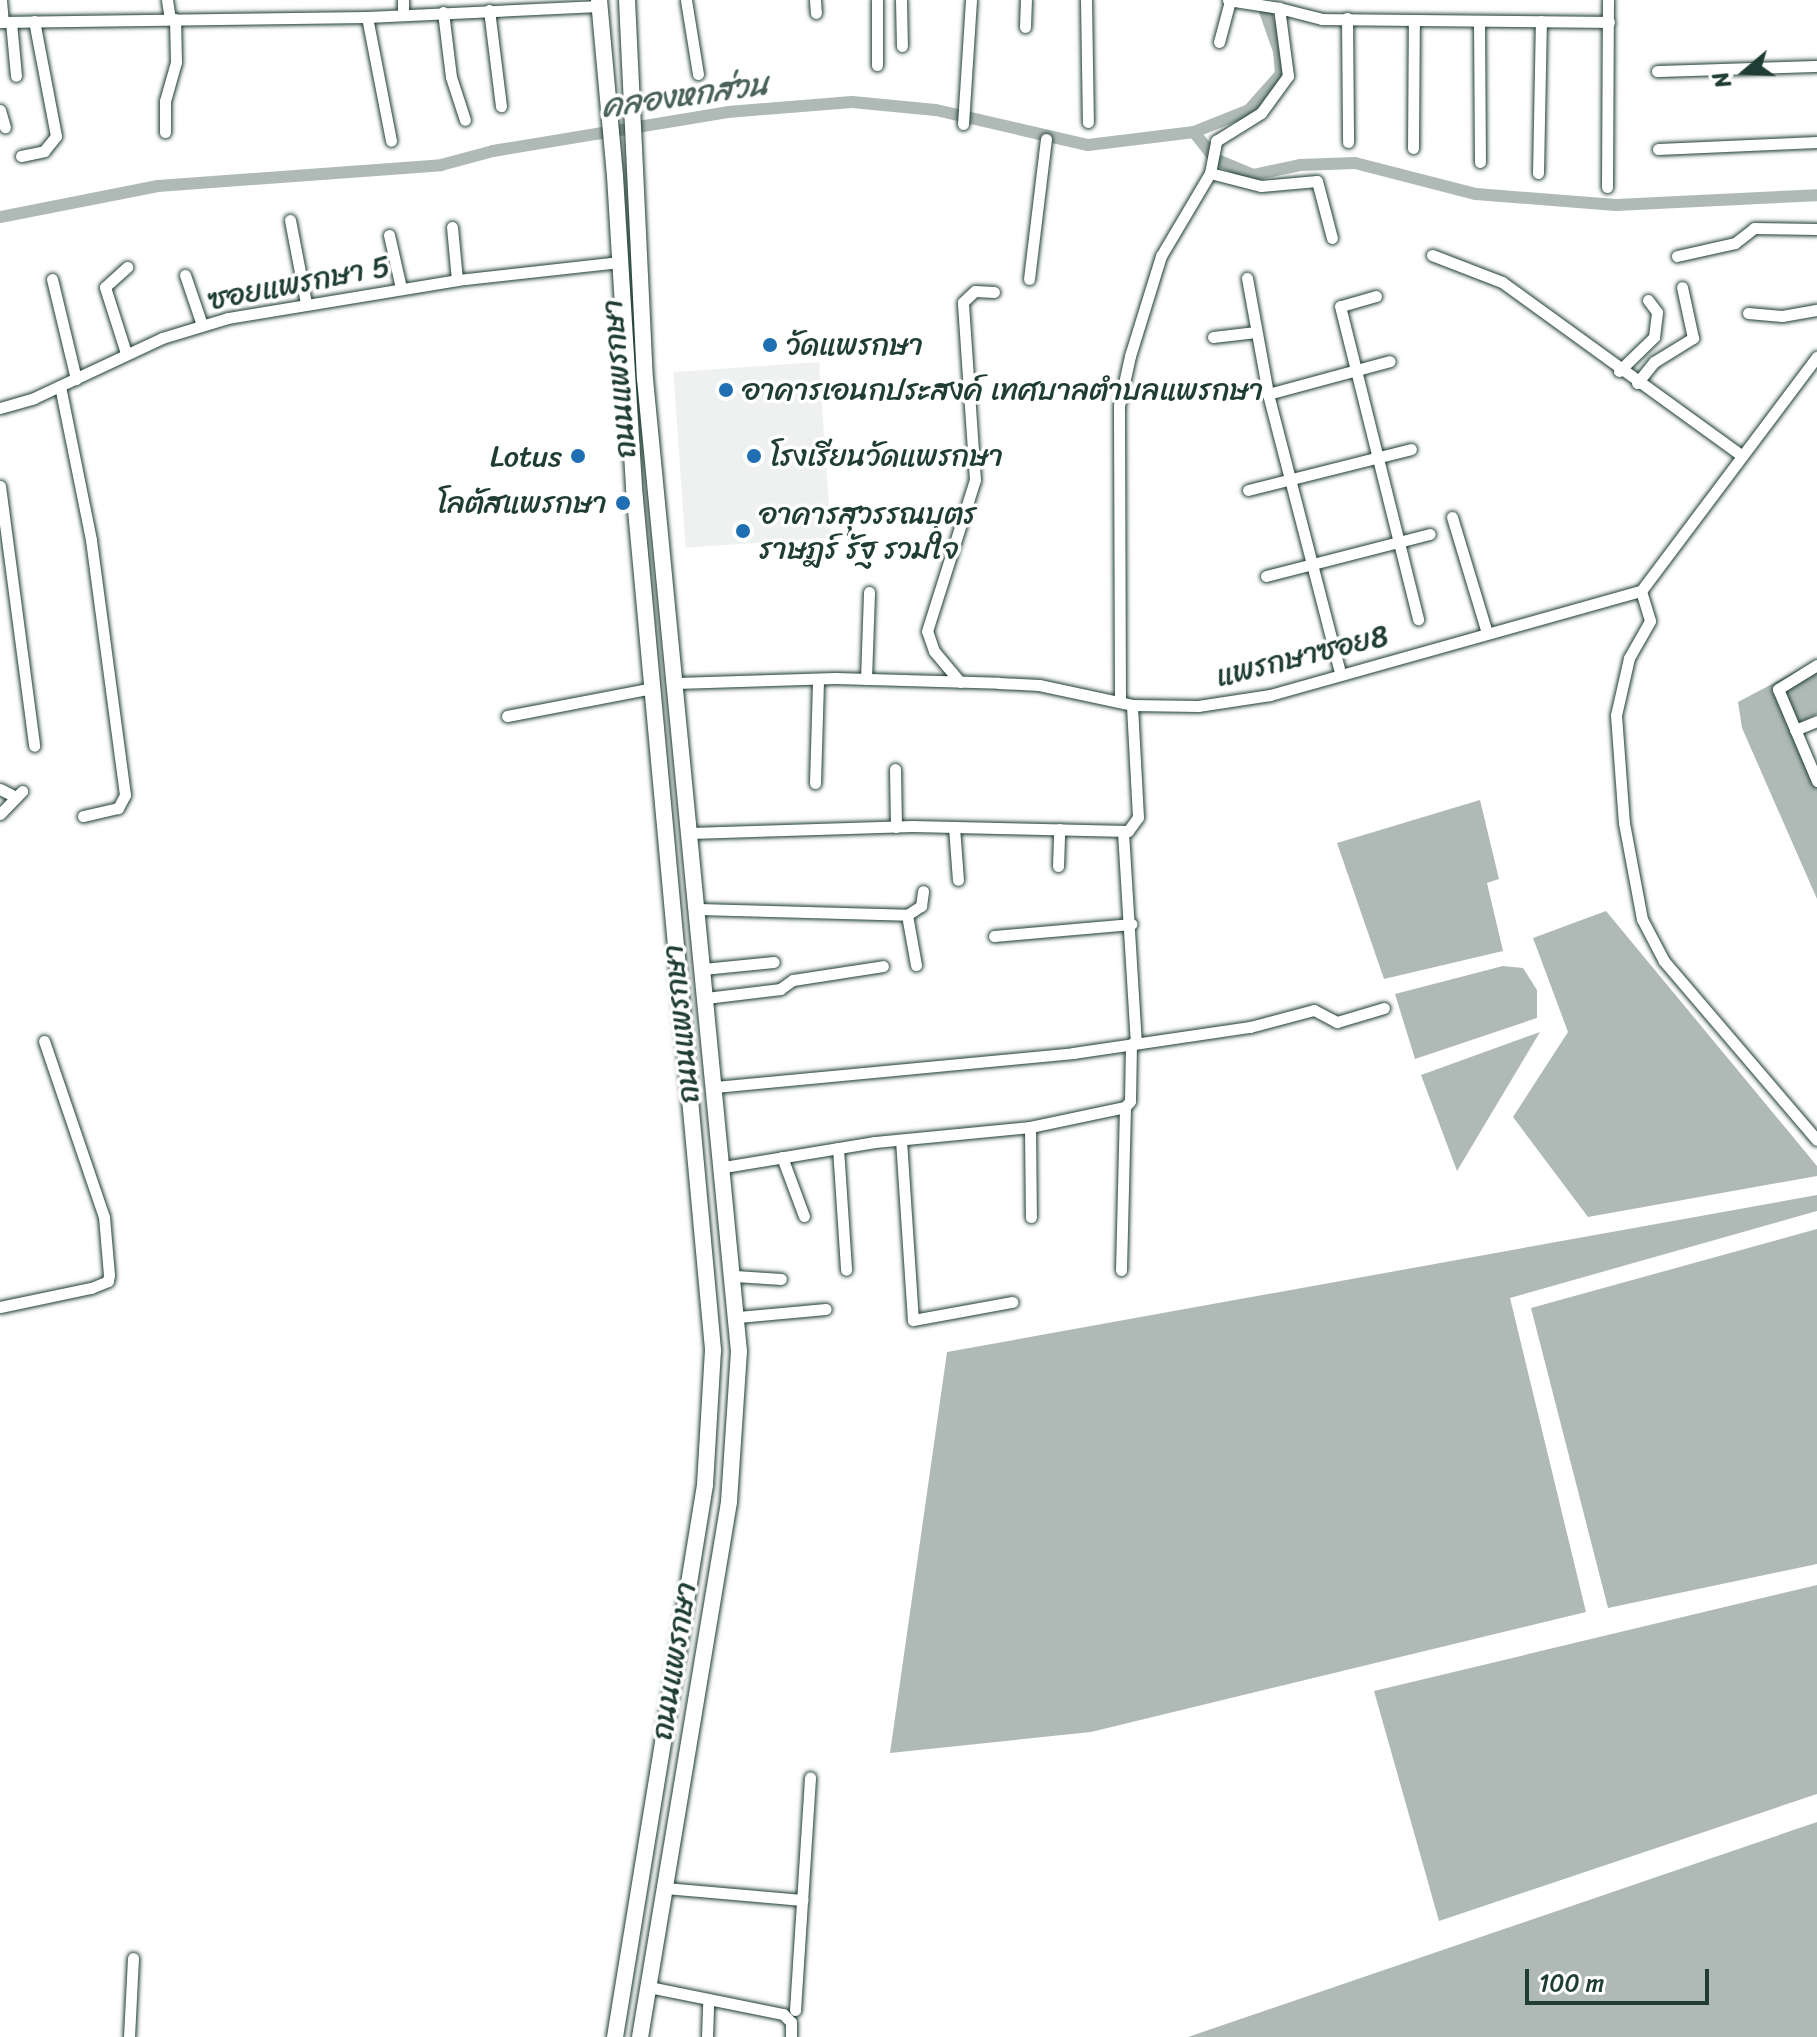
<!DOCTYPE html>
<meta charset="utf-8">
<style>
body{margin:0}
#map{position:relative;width:1817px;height:2037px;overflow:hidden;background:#fff;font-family:Sriracha,"Playpen Sans Thai",sans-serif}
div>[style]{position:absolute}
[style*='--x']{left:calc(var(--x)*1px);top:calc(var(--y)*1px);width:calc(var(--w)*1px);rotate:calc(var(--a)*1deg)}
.built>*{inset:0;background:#eef1f0;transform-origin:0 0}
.water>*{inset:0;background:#afbab7}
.canal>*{height:12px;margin:-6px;padding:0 6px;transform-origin:6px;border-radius:6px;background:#afbab7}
.roads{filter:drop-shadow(0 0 2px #1f3d34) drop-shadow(0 0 2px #1f3d34)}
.street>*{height:11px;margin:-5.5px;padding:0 5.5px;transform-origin:5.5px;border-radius:5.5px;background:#fff}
.secondary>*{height:16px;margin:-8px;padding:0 8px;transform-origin:8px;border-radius:8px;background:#fff}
.dots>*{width:22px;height:22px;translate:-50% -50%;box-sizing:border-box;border:4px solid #fff;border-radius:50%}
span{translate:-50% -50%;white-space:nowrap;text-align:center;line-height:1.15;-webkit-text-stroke:7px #fff;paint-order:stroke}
.street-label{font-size:30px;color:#1f3d34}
.poi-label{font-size:30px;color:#1f3d34}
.left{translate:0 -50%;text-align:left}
.right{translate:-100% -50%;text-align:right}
.water-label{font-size:32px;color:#4a625b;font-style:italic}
.north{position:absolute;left:1705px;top:32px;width:80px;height:80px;-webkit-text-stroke:6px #fff;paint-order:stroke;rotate:251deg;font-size:22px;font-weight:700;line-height:32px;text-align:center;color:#1f3d34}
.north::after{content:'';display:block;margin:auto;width:28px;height:36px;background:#1f3d34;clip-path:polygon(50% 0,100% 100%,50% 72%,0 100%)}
.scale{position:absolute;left:1525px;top:1969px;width:184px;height:36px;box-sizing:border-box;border:4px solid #1f3d34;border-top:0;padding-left:10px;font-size:24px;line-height:28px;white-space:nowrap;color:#1f3d34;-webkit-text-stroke:6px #fff;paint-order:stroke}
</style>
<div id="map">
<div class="built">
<i style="left:819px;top:362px;width:176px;height:146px;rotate:86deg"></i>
</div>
<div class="water">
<i style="clip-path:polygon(1817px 660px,1817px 714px,1793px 726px,1817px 784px,1817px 899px,1742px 728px,1738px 702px)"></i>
<i style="clip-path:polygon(1480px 800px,1499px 879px,1487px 883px,1503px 951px,1384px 979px,1337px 843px)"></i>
<i style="clip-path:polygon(1606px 911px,1817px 1166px,1817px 1176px,1588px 1217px,1513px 1117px,1568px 1032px,1533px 938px)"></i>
<i style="clip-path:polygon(1503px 966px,1523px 968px,1537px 990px,1537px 1018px,1415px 1059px,1395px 994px)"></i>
<i style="clip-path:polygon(1540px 1032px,1457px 1171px,1421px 1075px)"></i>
<i style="clip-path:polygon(1817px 1195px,1817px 1211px,1510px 1298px,1586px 1612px,1091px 1732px,890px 1753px,947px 1352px)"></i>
<i style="clip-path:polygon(1817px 1229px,1817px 1564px,1608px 1608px,1531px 1308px)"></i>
<i style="clip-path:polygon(1817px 1585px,1817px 1794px,1439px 1921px,1374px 1691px)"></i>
<i style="clip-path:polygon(1817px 1822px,1817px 2037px,1188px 2037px)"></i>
</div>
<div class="canal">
<i style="--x:1194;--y:132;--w:34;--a:52"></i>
<i style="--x:1215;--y:159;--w:41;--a:22.8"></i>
<i style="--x:1253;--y:175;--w:48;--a:-12"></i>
<i style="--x:1300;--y:165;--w:55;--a:-2.1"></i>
<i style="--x:1355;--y:163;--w:125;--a:14.4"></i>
<i style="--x:1476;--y:194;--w:140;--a:4.5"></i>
<i style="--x:1616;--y:205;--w:201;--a:-2.8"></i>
<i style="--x:0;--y:217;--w:161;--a:-11.1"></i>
<i style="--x:158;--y:186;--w:284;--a:-4.2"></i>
<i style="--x:441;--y:165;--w:54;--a:-15.1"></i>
<i style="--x:493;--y:151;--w:238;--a:-9.4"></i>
<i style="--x:728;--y:112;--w:124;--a:-4.6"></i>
<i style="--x:852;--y:102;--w:84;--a:5.4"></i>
<i style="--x:936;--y:110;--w:156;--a:13"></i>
<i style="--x:1088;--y:145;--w:107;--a:-7"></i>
<i style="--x:1194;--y:132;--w:59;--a:-21.8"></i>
<i style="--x:1249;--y:110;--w:48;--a:-48.4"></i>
<i style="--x:1281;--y:74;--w:23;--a:-95"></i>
<i style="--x:1279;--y:51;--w:54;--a:-109.4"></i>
</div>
<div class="roads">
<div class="street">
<i style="--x:1;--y:0;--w:22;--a:85"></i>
<i style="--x:167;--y:0;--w:19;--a:81"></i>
<i style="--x:403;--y:0;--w:15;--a:90"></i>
<i style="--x:686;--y:0;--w:75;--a:80.8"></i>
<i style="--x:815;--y:0;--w:13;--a:86"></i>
<i style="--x:901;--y:0;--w:46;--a:88.8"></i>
<i style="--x:1086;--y:0;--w:122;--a:89.1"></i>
<i style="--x:1228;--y:0;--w:52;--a:8.9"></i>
<i style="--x:489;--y:10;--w:97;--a:82.9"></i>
<i style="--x:443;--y:12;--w:65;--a:83"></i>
<i style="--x:451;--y:77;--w:45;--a:72"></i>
<i style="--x:367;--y:17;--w:126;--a:79"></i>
<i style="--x:1347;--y:18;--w:124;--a:89.5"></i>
<i style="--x:1479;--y:21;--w:141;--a:89.6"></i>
<i style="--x:0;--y:22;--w:367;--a:-0.8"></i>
<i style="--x:367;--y:17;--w:232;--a:-2.7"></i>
<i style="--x:11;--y:22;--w:54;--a:84.7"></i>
<i style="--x:1025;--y:27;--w:27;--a:-88"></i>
<i style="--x:1219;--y:42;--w:42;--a:-75"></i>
<i style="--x:877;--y:65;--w:65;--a:-90"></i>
<i style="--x:1657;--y:71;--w:160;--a:-1.8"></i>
<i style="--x:0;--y:110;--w:18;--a:74"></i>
<i style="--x:963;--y:124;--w:124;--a:-86.3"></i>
<i style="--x:165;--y:132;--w:31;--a:-90"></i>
<i style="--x:165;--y:101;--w:41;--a:-74.2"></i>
<i style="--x:176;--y:62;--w:43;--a:-91.3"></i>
<i style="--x:1413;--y:148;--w:128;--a:-89.6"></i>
<i style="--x:1658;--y:149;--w:159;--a:-2.5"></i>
<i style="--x:21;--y:156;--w:24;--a:-12"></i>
<i style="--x:44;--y:151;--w:19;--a:-51"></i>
<i style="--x:56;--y:136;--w:117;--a:-100.8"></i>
<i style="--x:1210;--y:173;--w:53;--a:14.3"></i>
<i style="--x:1261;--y:186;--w:56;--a:-5.1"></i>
<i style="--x:1317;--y:181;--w:59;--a:75.3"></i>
<i style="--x:1538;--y:173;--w:152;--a:-88.9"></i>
<i style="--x:1607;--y:187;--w:187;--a:-89.7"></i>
<i style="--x:290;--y:220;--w:85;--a:79.1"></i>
<i style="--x:452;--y:227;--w:53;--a:84.6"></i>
<i style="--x:389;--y:235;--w:54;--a:77.2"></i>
<i style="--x:1432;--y:255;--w:75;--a:21.1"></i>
<i style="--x:1502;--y:282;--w:295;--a:35.9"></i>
<i style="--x:1677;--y:256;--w:59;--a:-12.6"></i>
<i style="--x:1735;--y:243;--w:24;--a:-38"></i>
<i style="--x:1754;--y:228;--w:63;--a:0.9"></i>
<i style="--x:185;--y:275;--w:53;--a:71.2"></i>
<i style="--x:1247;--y:278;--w:118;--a:79.7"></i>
<i style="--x:1268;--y:394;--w:287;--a:75.5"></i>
<i style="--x:52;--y:279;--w:103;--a:76.5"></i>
<i style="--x:1029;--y:279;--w:141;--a:-83.1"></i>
<i style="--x:1376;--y:296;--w:37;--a:164"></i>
<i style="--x:1340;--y:306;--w:323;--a:76"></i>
<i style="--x:1748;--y:313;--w:34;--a:5"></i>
<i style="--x:1782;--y:316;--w:36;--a:-10"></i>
<i style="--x:1213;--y:337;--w:43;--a:-6.6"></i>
<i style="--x:126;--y:353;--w:69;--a:-107.7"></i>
<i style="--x:105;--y:287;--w:30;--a:-42"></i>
<i style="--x:1619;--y:371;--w:49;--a:-44.2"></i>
<i style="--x:1654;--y:337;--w:25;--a:-83"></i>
<i style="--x:1657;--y:312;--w:15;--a:-127"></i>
<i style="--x:1637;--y:383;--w:27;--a:-51"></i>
<i style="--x:1654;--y:362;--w:46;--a:-31.6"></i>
<i style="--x:1693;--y:338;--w:52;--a:-102.2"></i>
<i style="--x:60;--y:386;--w:157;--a:78.6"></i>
<i style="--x:91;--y:540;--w:257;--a:82.4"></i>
<i style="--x:125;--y:795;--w:15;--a:118"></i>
<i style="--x:118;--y:808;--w:36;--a:167"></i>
<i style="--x:1268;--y:394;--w:126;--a:-15.1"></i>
<i style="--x:0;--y:408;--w:35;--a:-16"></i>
<i style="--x:34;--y:398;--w:141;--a:-25.1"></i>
<i style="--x:162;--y:338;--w:69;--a:-16.9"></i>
<i style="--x:228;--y:318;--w:232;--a:-9.4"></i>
<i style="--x:457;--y:280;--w:165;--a:-6.3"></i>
<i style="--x:0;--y:486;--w:262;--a:82.5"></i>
<i style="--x:1248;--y:490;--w:168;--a:-14.1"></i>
<i style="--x:1452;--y:517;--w:121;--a:73.2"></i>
<i style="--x:1266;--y:576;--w:169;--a:-14.4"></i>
<i style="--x:1641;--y:591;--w:31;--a:73"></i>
<i style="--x:1650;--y:621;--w:43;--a:119.6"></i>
<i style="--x:1629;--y:658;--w:58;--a:102.8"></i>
<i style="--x:1616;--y:715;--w:108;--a:85.8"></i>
<i style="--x:1624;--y:823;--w:98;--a:79.4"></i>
<i style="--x:1642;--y:919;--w:47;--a:62.4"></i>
<i style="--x:1664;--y:961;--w:235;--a:49.5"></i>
<i style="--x:1817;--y:665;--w:46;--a:148.4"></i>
<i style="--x:1778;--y:689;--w:100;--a:67"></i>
<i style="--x:866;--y:679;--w:87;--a:-88"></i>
<i style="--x:960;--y:682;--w:40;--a:-130"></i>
<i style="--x:934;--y:651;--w:21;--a:-109"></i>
<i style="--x:927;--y:631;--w:158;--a:-72.4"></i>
<i style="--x:975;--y:480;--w:178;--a:-93.9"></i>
<i style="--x:963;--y:302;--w:16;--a:-43"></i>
<i style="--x:975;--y:291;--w:19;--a:3"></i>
<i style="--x:676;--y:683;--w:159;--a:-1.8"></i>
<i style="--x:835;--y:678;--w:164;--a:1.7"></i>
<i style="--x:999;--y:683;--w:40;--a:2.9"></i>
<i style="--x:1039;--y:685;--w:95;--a:12.1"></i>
<i style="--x:1132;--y:705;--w:66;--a:0.9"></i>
<i style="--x:1198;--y:706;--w:73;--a:-8.7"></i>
<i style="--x:1270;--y:695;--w:385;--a:-15.7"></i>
<i style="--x:1641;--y:591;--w:293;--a:-53.1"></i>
<i style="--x:1120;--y:702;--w:296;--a:-90.2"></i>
<i style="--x:1119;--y:406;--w:51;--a:-77.6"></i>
<i style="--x:1130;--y:356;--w:105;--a:-72.8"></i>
<i style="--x:1161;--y:256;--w:96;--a:-59.4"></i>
<i style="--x:1210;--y:173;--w:33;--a:-79"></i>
<i style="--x:1216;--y:141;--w:53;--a:-31.9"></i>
<i style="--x:1261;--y:113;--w:46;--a:-53.9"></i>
<i style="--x:1288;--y:76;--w:69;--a:-97.5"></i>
<i style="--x:1279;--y:8;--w:44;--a:14.3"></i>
<i style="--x:1322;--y:19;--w:287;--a:0.6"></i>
<i style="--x:507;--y:716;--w:149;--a:-10.9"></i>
<i style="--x:1795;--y:730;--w:24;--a:-22"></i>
<i style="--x:895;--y:769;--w:58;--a:89"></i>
<i style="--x:815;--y:783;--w:104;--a:-88.3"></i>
<i style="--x:0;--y:789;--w:18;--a:27"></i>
<i style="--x:0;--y:814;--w:32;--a:-46"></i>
<i style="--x:954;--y:827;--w:53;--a:85.7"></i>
<i style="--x:1123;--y:832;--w:211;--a:86.5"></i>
<i style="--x:690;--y:833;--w:222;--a:-1.8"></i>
<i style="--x:912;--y:826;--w:216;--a:1.3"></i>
<i style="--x:1128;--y:831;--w:17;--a:-54"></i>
<i style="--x:1138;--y:817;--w:112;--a:-93.1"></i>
<i style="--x:1058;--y:866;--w:37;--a:-88"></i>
<i style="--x:698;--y:909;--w:209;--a:1.6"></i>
<i style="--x:907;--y:915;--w:51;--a:79.8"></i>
<i style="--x:907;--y:915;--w:17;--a:-33"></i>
<i style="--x:921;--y:906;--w:15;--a:-82"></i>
<i style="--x:994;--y:936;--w:138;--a:-5"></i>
<i style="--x:703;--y:969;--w:71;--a:-5.6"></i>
<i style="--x:706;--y:998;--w:75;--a:-6.9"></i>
<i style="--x:780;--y:989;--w:16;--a:-35"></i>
<i style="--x:793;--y:980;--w:91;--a:-8.8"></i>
<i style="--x:715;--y:1087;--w:360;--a:-5.4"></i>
<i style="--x:1073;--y:1053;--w:179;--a:-8.4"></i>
<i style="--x:1250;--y:1027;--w:66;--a:-14.9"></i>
<i style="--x:1314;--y:1010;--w:26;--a:28"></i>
<i style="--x:1337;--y:1022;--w:49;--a:-16.6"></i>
<i style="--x:1030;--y:1127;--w:90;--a:89.4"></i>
<i style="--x:901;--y:1140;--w:180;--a:86.2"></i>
<i style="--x:913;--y:1320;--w:101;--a:-10.3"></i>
<i style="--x:838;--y:1148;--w:122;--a:86.2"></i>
<i style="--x:782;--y:1157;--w:63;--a:69.6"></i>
<i style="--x:724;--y:1167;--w:153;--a:-9.4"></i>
<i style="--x:875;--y:1142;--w:156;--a:-5.5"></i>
<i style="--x:1030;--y:1127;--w:97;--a:-11.9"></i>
<i style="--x:1125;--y:1107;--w:8;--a:-50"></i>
<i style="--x:1130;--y:1101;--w:57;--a:-89"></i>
<i style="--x:1121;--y:1270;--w:163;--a:-88.6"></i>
<i style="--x:735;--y:1276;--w:46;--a:3.7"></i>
<i style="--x:0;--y:1307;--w:93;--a:-11.8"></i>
<i style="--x:91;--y:1288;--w:18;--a:-22"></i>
<i style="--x:108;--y:1281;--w:6;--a:-81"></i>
<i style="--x:109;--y:1275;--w:58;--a:-94.9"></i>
<i style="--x:104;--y:1217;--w:186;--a:-108.8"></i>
<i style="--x:738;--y:1317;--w:88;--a:-5.2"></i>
<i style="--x:665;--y:1888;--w:138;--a:5"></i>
<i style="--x:649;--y:1987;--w:137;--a:11.4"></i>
<i style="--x:783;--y:2014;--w:11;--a:45"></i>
<i style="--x:791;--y:2022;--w:15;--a:90"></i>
<i style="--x:795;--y:2010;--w:233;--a:-86.3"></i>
<i style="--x:129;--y:2037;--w:79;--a:-87.1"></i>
<i style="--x:707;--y:2037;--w:38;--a:-88"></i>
</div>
<div class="secondary">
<i style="--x:599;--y:0;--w:177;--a:84.8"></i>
<i style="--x:615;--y:176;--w:313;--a:86.5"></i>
<i style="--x:634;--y:488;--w:866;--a:84.76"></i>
<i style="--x:713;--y:1350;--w:135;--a:93.4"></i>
<i style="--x:705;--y:1485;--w:559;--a:99.26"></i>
<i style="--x:627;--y:0;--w:379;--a:87.3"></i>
<i style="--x:645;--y:379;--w:977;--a:84.48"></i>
<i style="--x:739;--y:1351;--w:151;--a:93.8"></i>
<i style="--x:729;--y:1502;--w:542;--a:99.44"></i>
</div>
</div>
<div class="dots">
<i style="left:770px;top:345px;background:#1f6fb2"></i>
<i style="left:726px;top:390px;background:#1f6fb2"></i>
<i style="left:578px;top:456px;background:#1f6fb2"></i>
<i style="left:754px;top:456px;background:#1f6fb2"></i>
<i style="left:623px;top:503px;background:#1f6fb2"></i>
<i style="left:743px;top:531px;background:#1f6fb2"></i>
</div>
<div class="street-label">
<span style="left:299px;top:283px;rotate:-11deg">ซอยแพรกษา 5</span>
<span style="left:619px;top:379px;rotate:-95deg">ถนนแพรกษา</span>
<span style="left:1302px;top:656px;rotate:-14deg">แพรกษาซอย8</span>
<span style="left:681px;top:1024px;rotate:-96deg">ถนนแพรกษา</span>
<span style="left:674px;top:1661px;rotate:-81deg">ถนนแพรกษา</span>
</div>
<div class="poi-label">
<span class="left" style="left:786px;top:345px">วัดแพรกษา</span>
<span class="left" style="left:742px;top:390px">อาคารเอนกประสงค์ เทศบาลตำบลแพรกษา</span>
<span class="right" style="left:562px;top:456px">Lotus</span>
<span class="left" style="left:770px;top:456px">โรงเรียนวัดแพรกษา</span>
<span class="right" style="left:607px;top:503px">โลตัสแพรกษา</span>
<span class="left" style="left:759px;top:531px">อาคารสุวรรณบุตร<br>ราษฎร์ รัฐ รวมใจ</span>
</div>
<div class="water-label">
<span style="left:685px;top:96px;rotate:-8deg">คลองหกส่วน</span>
</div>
<div class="north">N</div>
<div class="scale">100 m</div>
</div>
